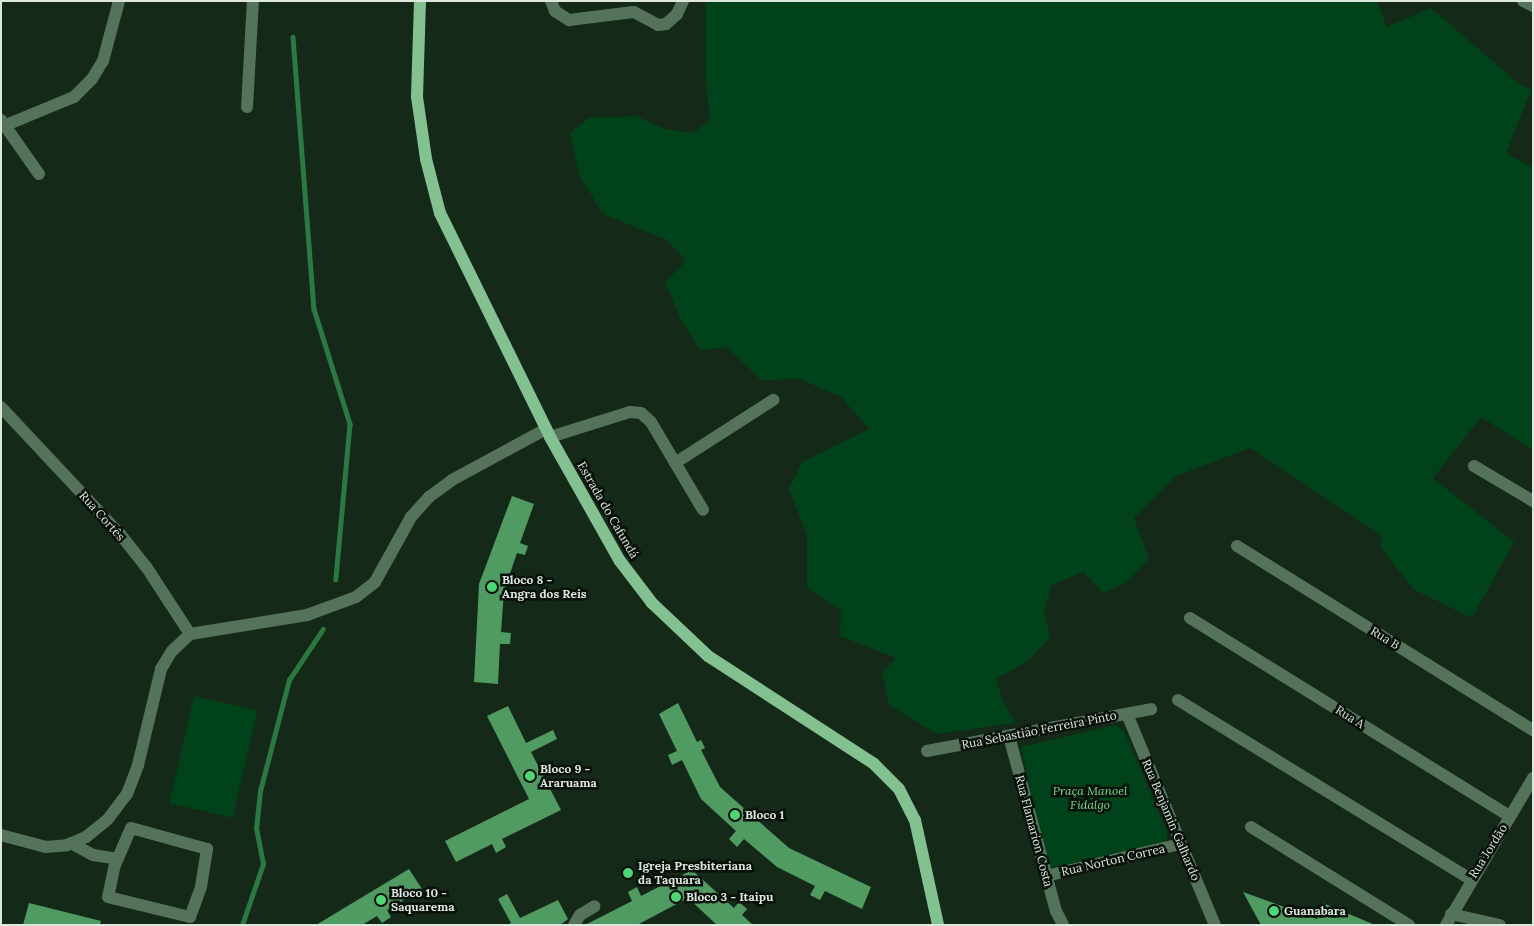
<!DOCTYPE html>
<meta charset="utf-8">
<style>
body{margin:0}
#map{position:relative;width:1534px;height:926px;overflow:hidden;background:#152919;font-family:Lora,serif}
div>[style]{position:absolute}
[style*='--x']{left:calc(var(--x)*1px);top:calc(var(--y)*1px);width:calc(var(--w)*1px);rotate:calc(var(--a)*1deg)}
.green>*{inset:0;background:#004219;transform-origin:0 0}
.stream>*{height:4.5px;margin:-2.25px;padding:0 2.25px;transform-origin:2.25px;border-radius:2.25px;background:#2b7942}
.building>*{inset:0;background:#509b62}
.minor>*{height:12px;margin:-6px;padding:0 6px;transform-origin:6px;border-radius:6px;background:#55735a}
.major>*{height:12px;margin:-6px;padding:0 6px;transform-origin:6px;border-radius:6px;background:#83c290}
.dots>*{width:14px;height:14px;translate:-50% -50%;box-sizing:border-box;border:2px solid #071009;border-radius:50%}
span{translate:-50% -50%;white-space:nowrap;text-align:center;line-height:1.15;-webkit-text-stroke:5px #071009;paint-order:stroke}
.street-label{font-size:12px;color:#dce8dd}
.poi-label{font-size:12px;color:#dce8dd;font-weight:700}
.left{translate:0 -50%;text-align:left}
.park-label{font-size:12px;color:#7adf92;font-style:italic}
.frame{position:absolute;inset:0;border:2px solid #dce8dd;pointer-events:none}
</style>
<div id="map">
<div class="green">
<i style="clip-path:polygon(706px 1px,1377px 1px,1387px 27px,1431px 8px,1518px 83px,1531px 90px,1506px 153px,1533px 168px,1533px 450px,1481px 417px,1433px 478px,1514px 542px,1472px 618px,1413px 589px,1380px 546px,1382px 536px,1250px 448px,1176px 476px,1134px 518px,1149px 559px,1127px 582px,1104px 593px,1083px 572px,1052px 585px,1044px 611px,1050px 638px,1027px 661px,996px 679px,1002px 698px,1015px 723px,937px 734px,889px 705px,882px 673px,896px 658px,840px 636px,841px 611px,807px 587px,807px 535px,789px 489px,802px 462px,869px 429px,841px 397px,800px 379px,761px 380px,727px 347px,700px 350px,681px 320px,665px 282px,686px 261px,667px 240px,603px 214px,579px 175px,570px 133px,589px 118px,636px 116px,665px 129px,692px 133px,710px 121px,706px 84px)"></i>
<i style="left:194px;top:696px;width:65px;height:110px;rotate:13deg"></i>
<i style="clip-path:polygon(1115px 725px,1124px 731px,1167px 831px,1167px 838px,1161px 844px,1051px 868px,1047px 864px,1021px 747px)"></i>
</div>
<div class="stream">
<i style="--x:293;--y:37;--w:273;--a:85.6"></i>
<i style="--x:314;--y:309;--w:121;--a:72.6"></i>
<i style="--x:350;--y:424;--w:156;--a:95.2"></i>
<i style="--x:242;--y:925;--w:65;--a:-71"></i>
<i style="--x:263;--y:864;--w:36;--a:-101"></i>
<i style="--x:256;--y:829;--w:38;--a:-84"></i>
<i style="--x:260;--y:791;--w:115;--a:-75.4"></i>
<i style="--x:289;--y:680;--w:61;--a:-56.3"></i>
</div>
<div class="building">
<i style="clip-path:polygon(512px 496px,534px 504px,520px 543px,528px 546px,525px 555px,517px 553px,504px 591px,501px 632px,511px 633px,510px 644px,500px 644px,498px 684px,474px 682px,479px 584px)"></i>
<i style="clip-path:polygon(678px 703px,697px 742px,701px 740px,705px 748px,701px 750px,720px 787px,789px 848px,871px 887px,862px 909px,825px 891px,820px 900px,810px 895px,815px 886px,777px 867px,744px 839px,737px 847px,729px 839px,736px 831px,701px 799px,682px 760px,672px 765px,668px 755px,677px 751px,659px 714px)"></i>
<i style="clip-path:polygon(508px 706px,526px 743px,553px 730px,557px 739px,531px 752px,561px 810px,502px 839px,506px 847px,496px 853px,492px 844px,456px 862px,445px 841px,529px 799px,487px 716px)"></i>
<i style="clip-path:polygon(409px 869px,422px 889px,387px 910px,391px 917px,382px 923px,377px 916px,362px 925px,316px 925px)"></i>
<i style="clip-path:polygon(692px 870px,734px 908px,739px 902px,747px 909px,742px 915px,753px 925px,717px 925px,688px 898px,637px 925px,585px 925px,632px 901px,628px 892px,637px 887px,641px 896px)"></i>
<i style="clip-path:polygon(1243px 892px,1317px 919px,1323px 903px,1375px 925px,1261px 925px)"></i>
<i style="clip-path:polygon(507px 894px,520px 918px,558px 900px,568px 919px,560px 925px,507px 925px,511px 923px,498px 899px)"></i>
<i style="clip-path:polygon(29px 903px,101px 921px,100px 925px,23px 925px)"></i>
</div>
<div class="minor">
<i style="--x:551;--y:1;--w:11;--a:68"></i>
<i style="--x:555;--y:11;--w:17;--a:33"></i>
<i style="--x:569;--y:20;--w:65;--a:-7"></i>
<i style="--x:634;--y:12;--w:27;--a:28"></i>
<i style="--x:658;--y:25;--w:8;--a:-7"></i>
<i style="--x:666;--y:24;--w:15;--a:-42"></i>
<i style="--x:677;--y:14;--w:14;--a:-65"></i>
<i style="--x:1523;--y:1;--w:11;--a:27"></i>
<i style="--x:247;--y:107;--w:106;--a:-86.8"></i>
<i style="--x:1;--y:120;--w:66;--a:54.9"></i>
<i style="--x:6;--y:125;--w:74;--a:-22.4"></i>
<i style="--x:74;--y:97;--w:25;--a:-45"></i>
<i style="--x:92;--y:79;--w:21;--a:-59"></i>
<i style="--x:103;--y:61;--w:62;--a:-75.1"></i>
<i style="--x:1;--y:407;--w:174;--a:46.9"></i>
<i style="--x:120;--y:534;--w:43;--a:51.5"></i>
<i style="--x:147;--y:568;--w:79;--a:56.9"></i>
<i style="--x:550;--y:437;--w:84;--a:-17.4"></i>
<i style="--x:630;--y:412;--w:11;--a:5"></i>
<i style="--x:641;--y:413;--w:13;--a:42"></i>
<i style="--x:651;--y:422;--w:102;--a:59.4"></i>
<i style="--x:675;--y:463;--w:117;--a:-32.7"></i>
<i style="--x:1474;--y:466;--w:69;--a:30.7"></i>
<i style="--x:1237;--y:546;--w:349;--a:31.9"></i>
<i style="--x:1190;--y:618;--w:375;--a:31.8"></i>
<i style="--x:1178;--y:700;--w:342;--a:31.5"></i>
<i style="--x:1127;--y:714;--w:229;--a:67.4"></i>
<i style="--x:1009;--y:736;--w:181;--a:75"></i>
<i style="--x:1056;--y:911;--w:16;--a:63"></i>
<i style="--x:927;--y:751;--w:228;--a:-10.6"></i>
<i style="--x:1251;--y:827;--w:186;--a:31.8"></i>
<i style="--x:131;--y:828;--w:79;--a:15.4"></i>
<i style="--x:207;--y:849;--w:38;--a:99"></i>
<i style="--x:201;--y:887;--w:32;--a:110"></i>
<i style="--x:190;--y:917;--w:84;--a:-166.3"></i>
<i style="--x:108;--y:897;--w:33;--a:-78"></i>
<i style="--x:115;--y:865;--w:40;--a:-66.6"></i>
<i style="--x:1;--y:835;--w:47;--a:14.9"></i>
<i style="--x:46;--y:847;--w:21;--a:-5"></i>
<i style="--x:67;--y:845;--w:21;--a:-23"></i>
<i style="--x:86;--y:837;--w:28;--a:-39"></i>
<i style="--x:108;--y:819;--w:31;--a:-53"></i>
<i style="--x:127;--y:794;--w:31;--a:-69"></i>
<i style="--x:138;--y:765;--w:99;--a:-76.5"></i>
<i style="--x:161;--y:669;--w:21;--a:-59"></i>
<i style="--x:172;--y:651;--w:25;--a:-43"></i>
<i style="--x:190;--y:634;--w:119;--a:-9.2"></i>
<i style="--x:307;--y:615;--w:52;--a:-20.2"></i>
<i style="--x:356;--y:597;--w:24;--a:-38"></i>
<i style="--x:375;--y:582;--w:74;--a:-61"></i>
<i style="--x:411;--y:517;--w:27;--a:-48"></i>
<i style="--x:429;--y:497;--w:29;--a:-36"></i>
<i style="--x:452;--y:480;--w:107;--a:-28.5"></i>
<i style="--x:71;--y:843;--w:25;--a:29"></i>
<i style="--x:93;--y:855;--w:25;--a:9"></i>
<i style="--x:1046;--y:876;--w:138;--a:-13.4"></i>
<i style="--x:1451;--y:914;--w:50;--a:12.7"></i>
<i style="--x:574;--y:925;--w:12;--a:-59"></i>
<i style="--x:580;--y:915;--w:17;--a:-31"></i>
<i style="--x:1446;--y:925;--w:171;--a:-59.4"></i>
</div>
<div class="major">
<i style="--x:420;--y:1;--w:96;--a:91.8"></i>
<i style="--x:417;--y:97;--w:63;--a:81.7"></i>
<i style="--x:426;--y:159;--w:56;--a:75.5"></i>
<i style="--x:440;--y:213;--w:250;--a:63.8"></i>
<i style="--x:550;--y:437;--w:142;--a:60.6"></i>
<i style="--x:620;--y:561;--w:53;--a:52.7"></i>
<i style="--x:652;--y:603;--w:77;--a:43.4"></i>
<i style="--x:708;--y:656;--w:198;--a:33"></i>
<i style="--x:874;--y:764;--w:35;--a:45"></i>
<i style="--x:899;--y:789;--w:35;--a:63"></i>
<i style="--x:915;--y:820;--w:107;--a:77.6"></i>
</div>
<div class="dots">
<i style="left:492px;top:587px;background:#4cd676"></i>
<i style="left:530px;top:776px;background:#4cd676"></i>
<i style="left:735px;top:815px;background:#4cd676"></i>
<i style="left:628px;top:873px;background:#4cd676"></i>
<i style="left:676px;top:897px;background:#4cd676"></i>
<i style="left:381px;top:900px;background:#4cd676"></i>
<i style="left:1274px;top:911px;background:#4cd676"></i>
</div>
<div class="street-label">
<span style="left:608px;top:510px;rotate:60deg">Estrada do Cafundá</span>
<span style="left:102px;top:516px;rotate:48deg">Rua Cortês</span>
<span style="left:1385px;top:638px;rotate:32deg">Rua B</span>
<span style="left:1350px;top:717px;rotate:32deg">Rua A</span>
<span style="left:1039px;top:730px;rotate:-11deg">Rua Sebastião Ferreira Pinto</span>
<span style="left:1171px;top:820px;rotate:67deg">Rua Benjamin Galhardo</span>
<span style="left:1034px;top:831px;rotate:75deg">Rua Flamarion Costa</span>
<span style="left:1488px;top:851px;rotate:-58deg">Rua Jordão</span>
<span style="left:1113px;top:860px;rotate:-13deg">Rua Norton Correa</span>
</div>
<div class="poi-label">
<span class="left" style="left:502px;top:587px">Bloco 8 -<br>Angra dos Reis</span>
<span class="left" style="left:540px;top:776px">Bloco 9 -<br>Araruama</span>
<span class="left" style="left:745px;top:815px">Bloco 1</span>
<span class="left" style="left:638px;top:873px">Igreja Presbiteriana<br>da Taquara</span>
<span class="left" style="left:391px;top:900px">Bloco 10 -<br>Saquarema</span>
<span class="left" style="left:686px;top:897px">Bloco 3 - Itaipu</span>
<span class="left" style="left:1284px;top:911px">Guanabara</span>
</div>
<div class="park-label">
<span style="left:1090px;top:798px">Praça Manoel<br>Fidalgo</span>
</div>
<div class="frame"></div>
</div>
